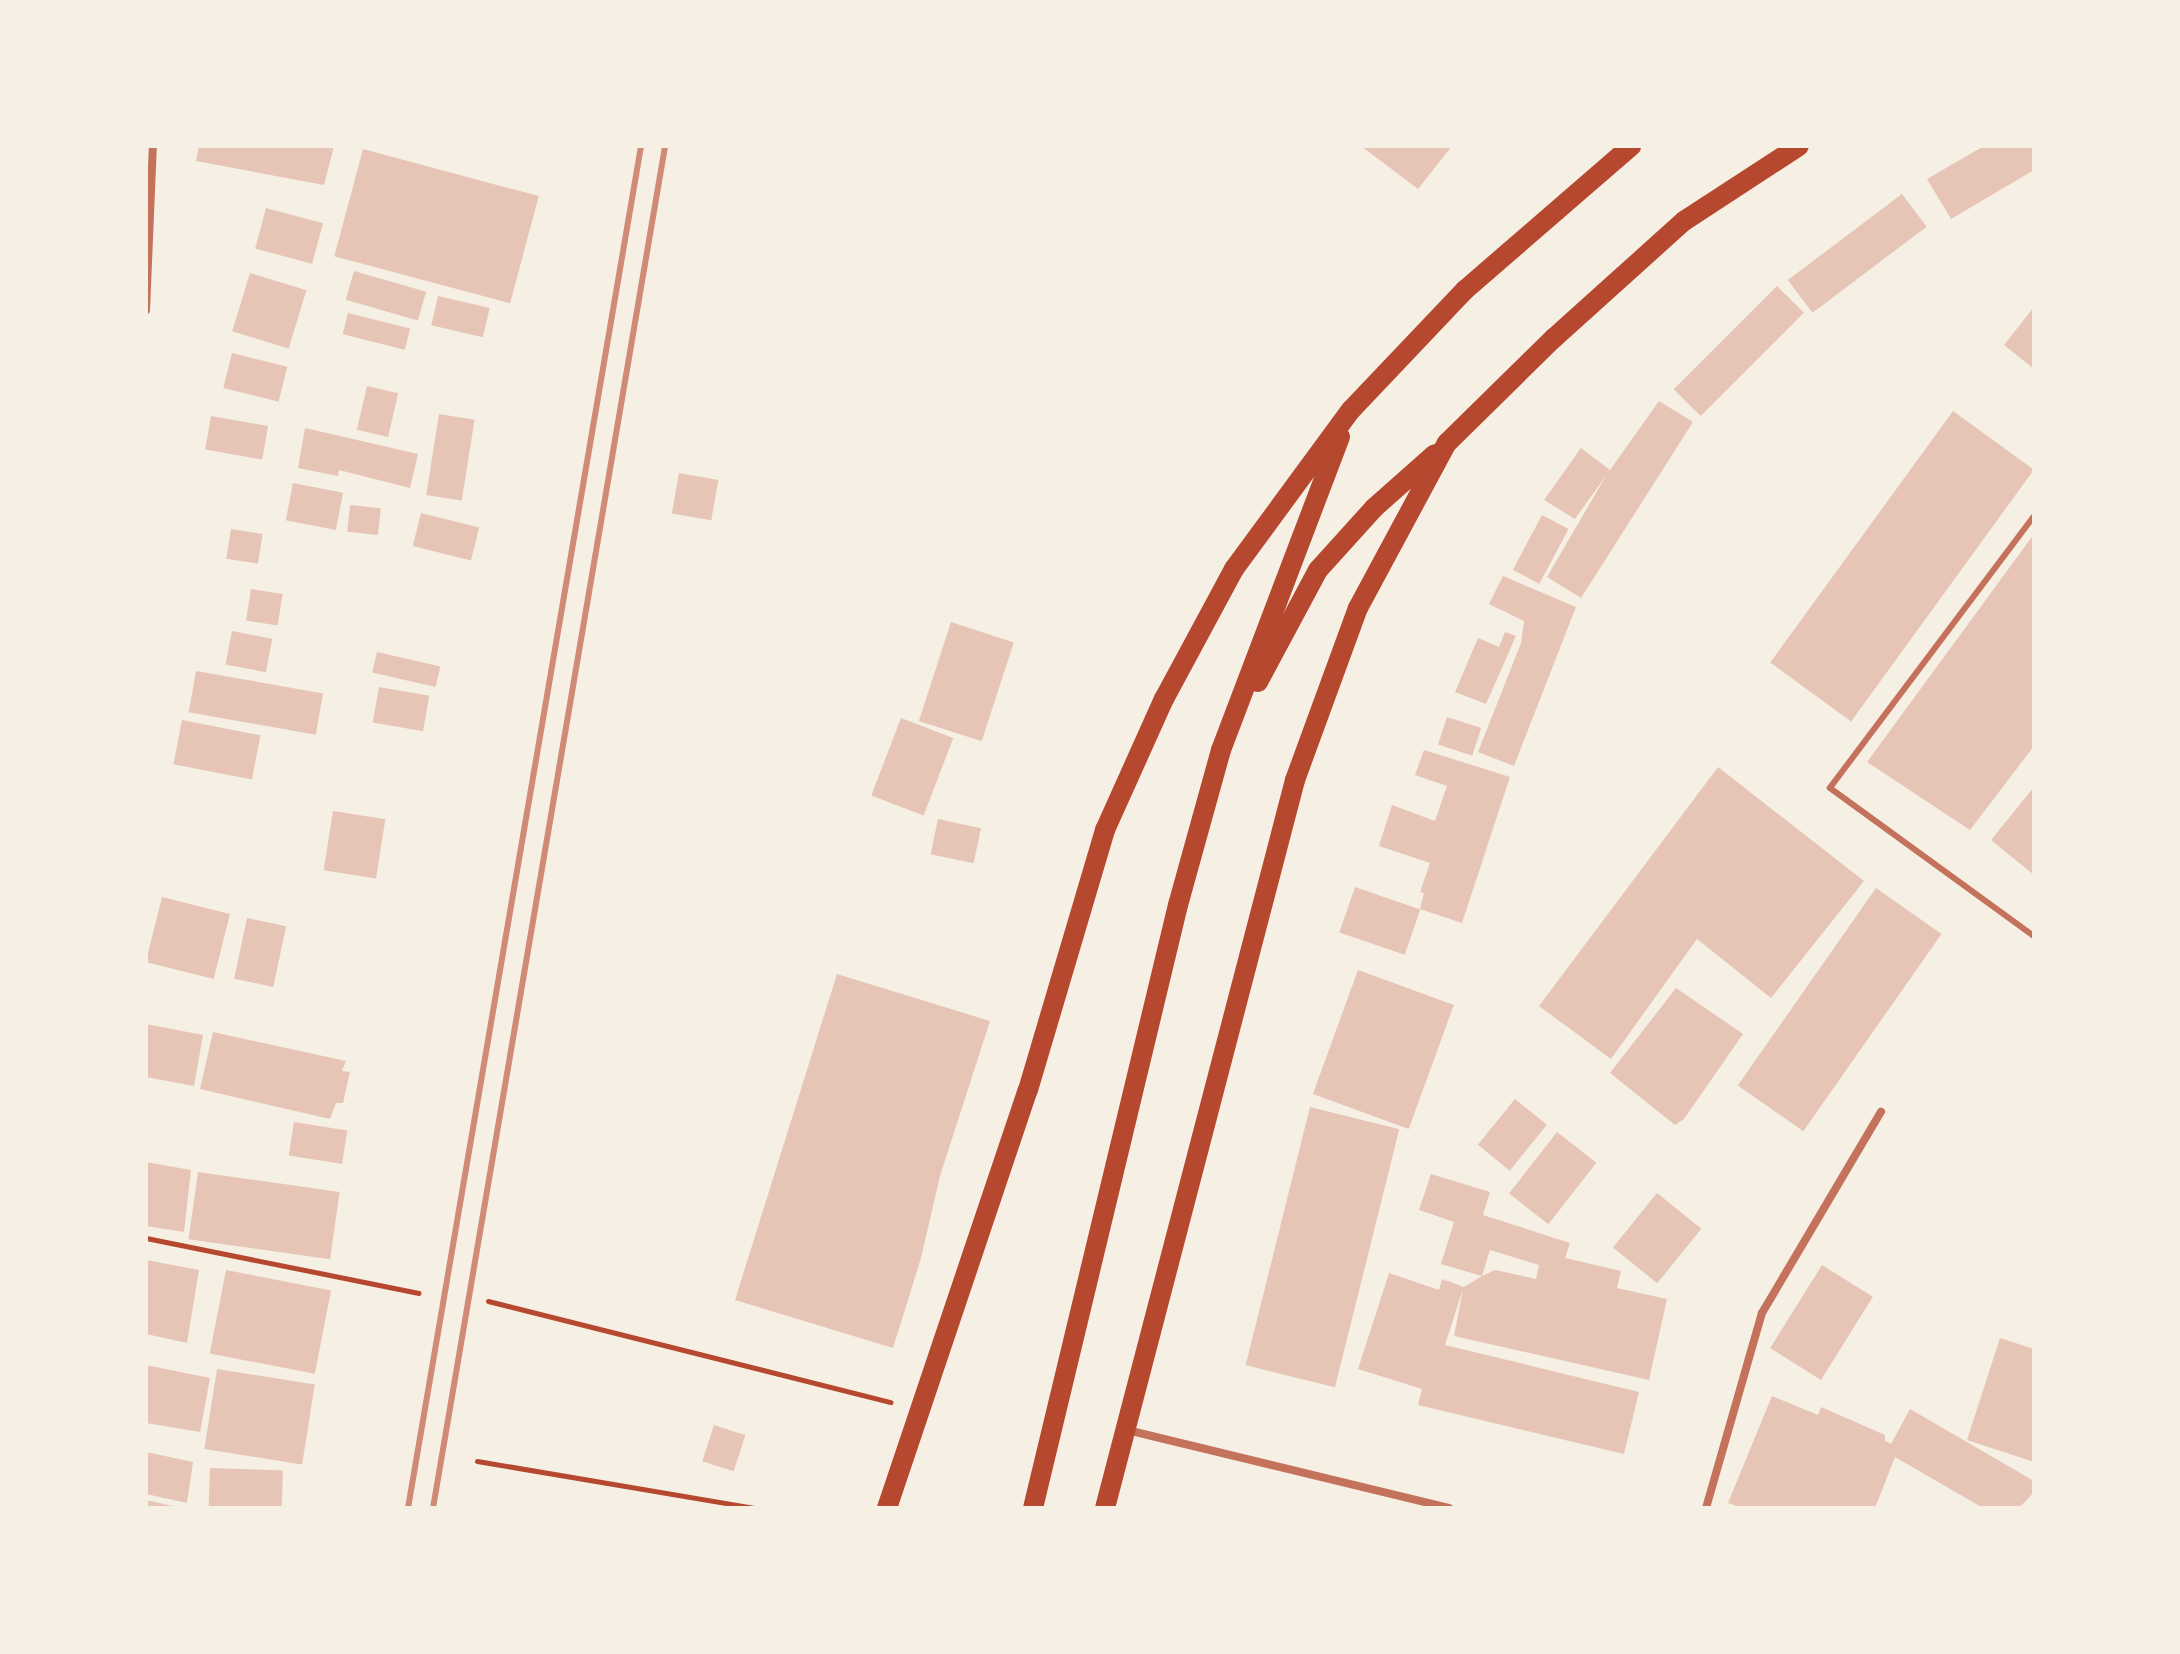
<!DOCTYPE html>
<style>
body{margin:0}
#map{position:relative;width:2180px;height:1654px;overflow:hidden;background:#f6efe4;font-family:"Work Sans",sans-serif}
div>[style]{position:absolute}
[style*='--x']{left:calc(var(--x)*1px);top:calc(var(--y)*1px);width:calc(var(--w)*1px);rotate:calc(var(--a)*1deg)}
.building>*{inset:0;background:#e6c5b7;transform-origin:0 0}
.path>*{height:5px;margin:-2.5px;padding:0 2.5px;transform-origin:2.5px;border-radius:2.5px;background:#b5482f}
.service>*{height:6px;margin:-3px;padding:0 3px;transform-origin:3px;border-radius:3px;background:#c5725c}
.minor>*{height:8px;margin:-4px;padding:0 4px;transform-origin:4px;border-radius:4px;background:#c5725c}
.primary>*{height:20px;margin:-10px;padding:0 10px;transform-origin:10px;border-radius:10px;background:#b5482f}
.rail>*{height:6px;margin:-3px;padding:0 3px;transform-origin:3px;border-radius:3px;background:#cf8b77}
span{translate:-50% -50%;white-space:nowrap;text-align:center;line-height:1.15;-webkit-text-stroke:7px #f6efe4;paint-order:stroke}
.frame{position:absolute;inset:0;border:148px solid #f6efe4;pointer-events:none}
</style>
<div id="map">
<div class="building">
<i style="clip-path:polygon(199px 146px,334px 146px,324px 185px,196px 161px)"></i>
<i style="clip-path:polygon(1361px 146px,1452px 146px,1418px 189px)"></i>
<i style="clip-path:polygon(1984px 146px,2034px 146px,2034px 170px,1951px 219px,1927px 179px)"></i>
<i style="left:363px;top:149px;width:182px;height:111px;rotate:15deg"></i>
<i style="left:1902px;top:194px;width:41px;height:143px;rotate:53deg"></i>
<i style="left:266px;top:208px;width:59px;height:42px;rotate:15deg"></i>
<i style="left:354px;top:271px;width:75px;height:30px;rotate:16deg"></i>
<i style="left:250px;top:273px;width:59px;height:61px;rotate:17deg"></i>
<i style="left:1777px;top:286px;width:38px;height:146px;rotate:45deg"></i>
<i style="left:438px;top:296px;width:53px;height:30px;rotate:13deg"></i>
<i style="clip-path:polygon(2034px 307px,2034px 369px,2004px 345px)"></i>
<i style="left:348px;top:313px;width:64px;height:22px;rotate:14deg"></i>
<i style="left:232px;top:353px;width:57px;height:36px;rotate:14deg"></i>
<i style="left:367px;top:386px;width:32px;height:45px;rotate:13deg"></i>
<i style="clip-path:polygon(1659px 401px,1693px 422px,1581px 598px,1547px 577px,1607px 474px,1575px 519px,1544px 500px,1581px 448px,1610px 470px)"></i>
<i style="left:1953px;top:411px;width:100px;height:311px;rotate:36deg"></i>
<i style="left:439px;top:414px;width:36px;height:82px;rotate:9deg"></i>
<i style="left:211px;top:416px;width:58px;height:34px;rotate:10deg"></i>
<i style="clip-path:polygon(305px 428px,418px 454px,410px 488px,339px 470px,338px 476px,298px 468px)"></i>
<i style="left:679px;top:473px;width:40px;height:41px;rotate:10deg"></i>
<i style="left:293px;top:483px;width:51px;height:38px;rotate:11deg"></i>
<i style="left:350px;top:505px;width:31px;height:27px;rotate:6deg"></i>
<i style="left:421px;top:513px;width:60px;height:34px;rotate:14deg"></i>
<i style="left:1542px;top:515px;width:30px;height:62px;rotate:28deg"></i>
<i style="left:231px;top:529px;width:32px;height:30px;rotate:9deg"></i>
<i style="clip-path:polygon(2034px 534px,2034px 746px,1970px 830px,1867px 762px)"></i>
<i style="clip-path:polygon(1503px 576px,1576px 607px,1514px 766px,1478px 752px,1521px 643px,1524px 621px,1489px 604px)"></i>
<i style="left:251px;top:589px;width:32px;height:32px;rotate:9deg"></i>
<i style="left:951px;top:622px;width:66px;height:104px;rotate:18deg"></i>
<i style="left:232px;top:631px;width:41px;height:34px;rotate:11deg"></i>
<i style="clip-path:polygon(1505px 632px,1516px 636px,1486px 704px,1455px 692px,1478px 638px,1499px 647px)"></i>
<i style="left:377px;top:652px;width:65px;height:21px;rotate:13deg"></i>
<i style="left:196px;top:671px;width:129px;height:42px;rotate:10deg"></i>
<i style="left:379px;top:687px;width:51px;height:36px;rotate:10deg"></i>
<i style="left:1447px;top:717px;width:36px;height:29px;rotate:18deg"></i>
<i style="left:901px;top:718px;width:56px;height:83px;rotate:21deg"></i>
<i style="left:182px;top:720px;width:80px;height:45px;rotate:11deg"></i>
<i style="clip-path:polygon(1424px 750px,1510px 777px,1462px 923px,1420px 909px,1424px 893px,1420px 892px,1430px 863px,1379px 846px,1392px 805px,1435px 821px,1447px 786px,1415px 775px)"></i>
<i style="clip-path:polygon(1718px 767px,1864px 881px,1771px 998px,1697px 939px,1611px 1059px,1539px 1006px)"></i>
<i style="clip-path:polygon(2034px 787px,2034px 875px,1991px 840px)"></i>
<i style="left:333px;top:811px;width:53px;height:60px;rotate:9deg"></i>
<i style="left:938px;top:819px;width:44px;height:36px;rotate:12deg"></i>
<i style="left:1355px;top:887px;width:69px;height:48px;rotate:19deg"></i>
<i style="left:1876px;top:888px;width:80px;height:241px;rotate:35deg"></i>
<i style="left:162px;top:897px;width:70px;height:67px;rotate:14deg"></i>
<i style="left:247px;top:918px;width:40px;height:62px;rotate:12deg"></i>
<i style="left:1358px;top:970px;width:102px;height:132px;rotate:20deg"></i>
<i style="clip-path:polygon(837px 974px,990px 1021px,940px 1176px,921px 1258px,893px 1348px,735px 1300px)"></i>
<i style="clip-path:polygon(1676px 988px,1743px 1034px,1684px 1119px,1675px 1125px,1610px 1073px)"></i>
<i style="clip-path:polygon(146px 1024px,203px 1035px,194px 1086px,146px 1077px)"></i>
<i style="clip-path:polygon(213px 1032px,346px 1061px,342px 1071px,350px 1072px,343px 1103px,336px 1103px,330px 1119px,200px 1089px)"></i>
<i style="left:1515px;top:1099px;width:41px;height:59px;rotate:39deg"></i>
<i style="left:1310px;top:1107px;width:92px;height:266px;rotate:14deg"></i>
<i style="left:294px;top:1122px;width:54px;height:34px;rotate:9deg"></i>
<i style="left:1557px;top:1132px;width:50px;height:78px;rotate:38deg"></i>
<i style="clip-path:polygon(146px 1162px,191px 1170px,184px 1232px,146px 1226px)"></i>
<i style="left:198px;top:1172px;width:143px;height:68px;rotate:8deg"></i>
<i style="clip-path:polygon(evenodd,1431px 1174px,1490px 1192px,1483px 1215px,1570px 1243px,1565px 1258px,1621px 1271px,1617px 1288px,1667px 1299px,1649px 1380px,1454px 1336px,1463px 1289px,1445px 1345px,1639px 1392px,1624px 1454px,1418px 1405px,1422px 1389px,1358px 1369px,1389px 1273px,1439px 1290px,1442px 1279px,1464px 1287px,1482px 1276px,1441px 1264px,1454px 1222px,1419px 1210px,1431px 1174px,1490px 1250px,1539px 1265px,1536px 1279px,1495px 1270px,1482px 1276px,1490px 1250px)"></i>
<i style="left:1657px;top:1193px;width:57px;height:70px;rotate:39deg"></i>
<i style="clip-path:polygon(146px 1260px,199px 1270px,187px 1343px,146px 1334px)"></i>
<i style="left:1822px;top:1265px;width:60px;height:98px;rotate:32deg"></i>
<i style="left:226px;top:1270px;width:107px;height:85px;rotate:11deg"></i>
<i style="clip-path:polygon(2000px 1338px,2034px 1349px,2034px 1462px,1967px 1440px)"></i>
<i style="clip-path:polygon(146px 1365px,210px 1378px,200px 1432px,146px 1423px)"></i>
<i style="left:217px;top:1369px;width:99px;height:81px;rotate:9deg"></i>
<i style="clip-path:polygon(1772px 1396px,1818px 1415px,1821px 1407px,1885px 1435px,1885px 1441px,1891px 1444px,1910px 1409px,2034px 1481px,2034px 1492px,2019px 1508px,1983px 1508px,1895px 1457px,1875px 1508px,1742px 1508px,1728px 1503px)"></i>
<i style="left:714px;top:1425px;width:33px;height:38px;rotate:18deg"></i>
<i style="clip-path:polygon(146px 1452px,193px 1462px,187px 1503px,146px 1494px)"></i>
<i style="left:210px;top:1468px;width:73px;height:40px;rotate:2deg"></i>
<i style="clip-path:polygon(146px 1500px,177px 1507px,177px 1508px,146px 1508px)"></i>
</div>
<div class="path">
<i style="--x:146;--y:1238;--w:278;--a:11.4"></i>
<i style="--x:488;--y:1301;--w:415;--a:14.1"></i>
<i style="--x:477;--y:1461;--w:281;--a:9.6"></i>
</div>
<div class="service">
<i style="--x:2034;--y:516;--w:340;--a:126.9"></i>
<i style="--x:1830;--y:788;--w:252;--a:36"></i>
</div>
<div class="minor">
<i style="--x:146;--y:310;--w:164;--a:-87.6"></i>
<i style="--x:1127;--y:1430;--w:331;--a:13.6"></i>
<i style="--x:1706;--y:1508;--w:203;--a:-74"></i>
<i style="--x:1762;--y:1313;--w:234;--a:-59.4"></i>
</div>
<div class="primary">
<i style="--x:1258;--y:682;--w:127;--a:-61.8"></i>
<i style="--x:1318;--y:570;--w:84;--a:-47.9"></i>
<i style="--x:1374;--y:508;--w:81;--a:-41.5"></i>
<i style="--x:887;--y:1508;--w:441;--a:-71.4"></i>
<i style="--x:1028;--y:1090;--w:271;--a:-73.5"></i>
<i style="--x:1105;--y:830;--w:144;--a:-65.8"></i>
<i style="--x:1164;--y:699;--w:148;--a:-61.7"></i>
<i style="--x:1234;--y:569;--w:197;--a:-53.7"></i>
<i style="--x:1351;--y:410;--w:166;--a:-46.5"></i>
<i style="--x:1465;--y:290;--w:220;--a:-40.9"></i>
<i style="--x:1033;--y:1508;--w:620;--a:-76.48"></i>
<i style="--x:1178;--y:905;--w:161;--a:-74.5"></i>
<i style="--x:1221;--y:750;--w:335;--a:-69.2"></i>
<i style="--x:1105;--y:1508;--w:752;--a:-75.37"></i>
<i style="--x:1295;--y:780;--w:183;--a:-69.9"></i>
<i style="--x:1358;--y:608;--w:187;--a:-61.7"></i>
<i style="--x:1447;--y:443;--w:150;--a:-44.5"></i>
<i style="--x:1554;--y:338;--w:175;--a:-42"></i>
<i style="--x:1684;--y:221;--w:137;--a:-33.1"></i>
</div>
<div class="rail">
<i style="--x:408;--y:1508;--w:1382;--a:-80.29"></i>
<i style="--x:433;--y:1508;--w:1382;--a:-80.33"></i>
</div>
<div class="frame"></div>
</div>
